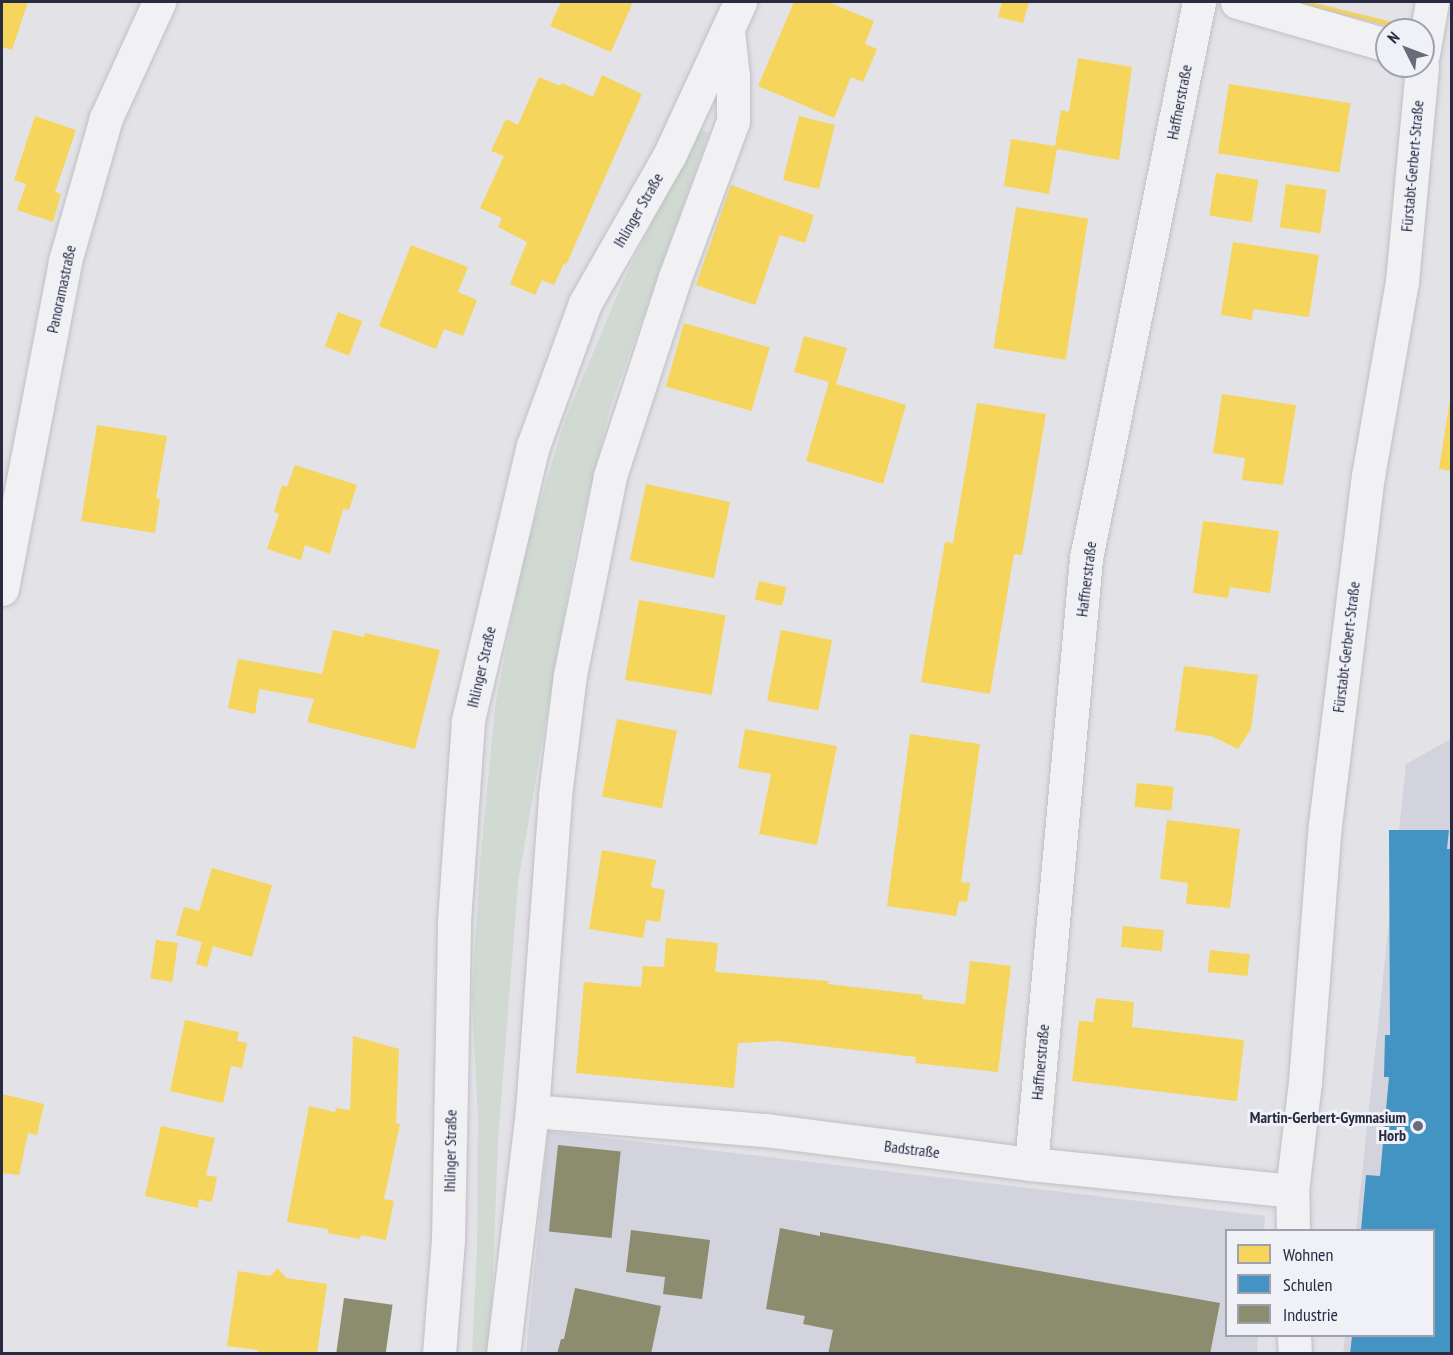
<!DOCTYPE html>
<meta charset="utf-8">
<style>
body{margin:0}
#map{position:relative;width:1453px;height:1355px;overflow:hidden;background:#e2e2e7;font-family:"PT Sans Narrow",sans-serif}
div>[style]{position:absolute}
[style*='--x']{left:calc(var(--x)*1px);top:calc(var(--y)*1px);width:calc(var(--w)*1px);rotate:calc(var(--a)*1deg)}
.built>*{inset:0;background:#d2d3dc}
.green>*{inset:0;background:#d0dad2}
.homes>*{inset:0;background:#f6d55c;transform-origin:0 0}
.schools>*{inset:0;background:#4393c3}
.industry>*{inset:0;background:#8c8c6e;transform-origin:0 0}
.roads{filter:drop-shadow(0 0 2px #bfbfc5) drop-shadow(0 0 2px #bfbfc5)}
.minor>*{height:33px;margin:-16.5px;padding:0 16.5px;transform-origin:16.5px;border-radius:16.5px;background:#f1f1f4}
.dots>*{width:16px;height:16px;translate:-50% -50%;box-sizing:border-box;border:3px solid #eff1f7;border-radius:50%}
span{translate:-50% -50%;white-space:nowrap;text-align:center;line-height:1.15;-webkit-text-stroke:6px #eff1f7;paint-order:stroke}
.street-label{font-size:16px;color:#282b41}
.poi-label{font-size:16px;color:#282b41;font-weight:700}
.right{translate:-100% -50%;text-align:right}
.frame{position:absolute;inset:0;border:3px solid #282b41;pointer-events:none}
.legend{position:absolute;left:1225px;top:1229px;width:210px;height:108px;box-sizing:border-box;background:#eff1f7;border:2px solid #9fa2ae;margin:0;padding:8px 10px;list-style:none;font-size:18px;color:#282b41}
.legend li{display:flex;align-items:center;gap:12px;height:30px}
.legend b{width:30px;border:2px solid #9fa2ae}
.north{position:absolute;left:1375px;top:18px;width:60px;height:60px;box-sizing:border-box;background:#eff1f7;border:2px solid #9fa2ae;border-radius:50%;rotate:312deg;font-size:16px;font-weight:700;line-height:24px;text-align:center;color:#282b41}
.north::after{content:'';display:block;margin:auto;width:21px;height:27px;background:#696b7b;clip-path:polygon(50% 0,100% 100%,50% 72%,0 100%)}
</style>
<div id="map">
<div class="built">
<i style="clip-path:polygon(1451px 739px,1451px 1353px,1343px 1354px,1345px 1336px,1434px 1336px,1434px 1230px,1356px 1230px,1406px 764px)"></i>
<i style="clip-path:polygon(548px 1131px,1265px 1216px,1264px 1230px,1226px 1230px,1226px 1336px,1258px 1336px,1257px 1353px,526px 1354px)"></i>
</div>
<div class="green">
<i style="clip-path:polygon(698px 128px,709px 133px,611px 405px,576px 545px,518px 883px,498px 1140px,490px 1353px,472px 1354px,477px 1250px,478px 1118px,472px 997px,480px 865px,495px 707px,525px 551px,565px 420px,621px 286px)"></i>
</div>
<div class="homes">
<i style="clip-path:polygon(2px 2px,28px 2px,12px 50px,2px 47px)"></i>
<i style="clip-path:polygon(561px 2px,633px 2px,611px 52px,550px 26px)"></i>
<i style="clip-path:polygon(794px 2px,828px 2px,874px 21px,865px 44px,877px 49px,863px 82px,851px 77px,834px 118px,758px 86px)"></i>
<i style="clip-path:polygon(1002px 2px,1029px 2px,1023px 23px,998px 17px)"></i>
<i style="clip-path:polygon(1293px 2px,1311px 2px,1413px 27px,1412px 30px,1404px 30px)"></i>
<i style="clip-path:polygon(1078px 58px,1132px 67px,1119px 160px,1057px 149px,1049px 194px,1004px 186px,1011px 139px,1055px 146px,1061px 110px,1069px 112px)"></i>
<i style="clip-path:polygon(602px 75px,642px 94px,566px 265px,564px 263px,554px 285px,542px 280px,535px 295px,510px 284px,527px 242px,498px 227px,502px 218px,480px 208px,504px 156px,491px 151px,506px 119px,518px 125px,539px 77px,560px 86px,562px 83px,593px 97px)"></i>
<i style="left:1229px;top:84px;width:123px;height:70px;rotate:9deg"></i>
<i style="clip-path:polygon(35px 116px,76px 130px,55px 192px,61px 194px,53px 222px,17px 210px,26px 184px,14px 180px)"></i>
<i style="left:799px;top:116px;width:37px;height:66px;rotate:14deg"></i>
<i style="left:1216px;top:173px;width:43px;height:43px;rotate:9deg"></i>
<i style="left:1286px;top:184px;width:41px;height:44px;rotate:8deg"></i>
<i style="clip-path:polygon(731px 185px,814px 215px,805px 243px,780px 235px,755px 305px,696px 285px)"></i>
<i style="left:1016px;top:207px;width:73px;height:143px;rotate:9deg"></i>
<i style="clip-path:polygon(1233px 242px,1319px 255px,1309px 317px,1253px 309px,1252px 320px,1221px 315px)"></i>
<i style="clip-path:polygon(411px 245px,468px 267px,458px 292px,477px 300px,463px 336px,444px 329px,436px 349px,379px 326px)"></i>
<i style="left:338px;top:312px;width:26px;height:37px;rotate:21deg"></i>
<i style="left:684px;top:323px;width:89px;height:66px;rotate:16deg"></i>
<i style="clip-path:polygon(804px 336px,847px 348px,836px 384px,906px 405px,883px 484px,806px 461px,829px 382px,794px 372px)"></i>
<i style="clip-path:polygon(1222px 394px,1296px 405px,1283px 485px,1242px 480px,1245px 458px,1213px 453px)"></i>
<i style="clip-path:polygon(1450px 400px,1452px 400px,1452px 471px,1439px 469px)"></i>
<i style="clip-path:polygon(977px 403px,1046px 414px,1022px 555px,1014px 554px,990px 694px,921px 682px,945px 542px,953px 543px)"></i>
<i style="clip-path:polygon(97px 425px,167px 436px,156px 498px,160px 499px,155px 533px,81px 521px)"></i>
<i style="clip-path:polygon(295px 465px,357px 485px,349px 510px,343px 509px,330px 554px,305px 545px,301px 560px,267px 549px,279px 514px,274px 512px,282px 485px,287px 487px)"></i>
<i style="left:646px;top:484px;width:86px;height:78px;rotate:12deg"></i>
<i style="clip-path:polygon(1203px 521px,1279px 531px,1270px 593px,1230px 587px,1228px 598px,1193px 593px)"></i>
<i style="left:759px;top:581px;width:28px;height:19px;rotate:13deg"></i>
<i style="left:639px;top:600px;width:88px;height:81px;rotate:10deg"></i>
<i style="clip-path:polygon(333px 630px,364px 637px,365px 633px,440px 650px,415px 749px,307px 722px,314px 699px,259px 689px,255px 714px,228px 708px,238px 659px,322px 674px)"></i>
<i style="left:781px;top:630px;width:52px;height:72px;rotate:11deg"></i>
<i style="clip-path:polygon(1184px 666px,1258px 675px,1251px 729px,1238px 749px,1211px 736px,1175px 731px)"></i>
<i style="left:617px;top:719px;width:61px;height:79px;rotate:11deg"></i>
<i style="clip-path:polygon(745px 729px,837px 746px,817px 845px,759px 834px,771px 774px,738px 768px)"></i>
<i style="clip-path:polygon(910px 734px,980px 744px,961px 882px,970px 883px,967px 902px,959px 901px,956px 916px,887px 906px)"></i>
<i style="left:1137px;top:783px;width:37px;height:24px;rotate:6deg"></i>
<i style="clip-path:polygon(1167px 820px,1240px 829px,1230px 908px,1186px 904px,1188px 883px,1160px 879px)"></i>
<i style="clip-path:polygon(602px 850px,656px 860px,651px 887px,665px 890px,660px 922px,646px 920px,643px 938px,589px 929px)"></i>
<i style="clip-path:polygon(212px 868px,272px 885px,252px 957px,213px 946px,207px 967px,196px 964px,202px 942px,176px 935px,184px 907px,199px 911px)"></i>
<i style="left:1123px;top:926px;width:41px;height:21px;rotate:6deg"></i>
<i style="clip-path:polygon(666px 938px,718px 943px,715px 972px,829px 981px,828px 984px,923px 995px,922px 999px,965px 1004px,970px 961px,1011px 966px,998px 1072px,915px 1063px,916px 1057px,777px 1041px,738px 1043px,734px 1088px,576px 1073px,584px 982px,641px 987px,643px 966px,664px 967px)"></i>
<i style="left:156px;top:940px;width:22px;height:39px;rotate:8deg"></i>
<i style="left:1210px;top:950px;width:40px;height:22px;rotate:6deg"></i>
<i style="clip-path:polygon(1096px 998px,1134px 1002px,1132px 1027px,1244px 1040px,1237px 1101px,1072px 1081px,1079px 1021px,1093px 1022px)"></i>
<i style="clip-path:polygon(185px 1020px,239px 1032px,237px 1041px,247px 1043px,242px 1068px,231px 1066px,223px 1103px,170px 1091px)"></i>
<i style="clip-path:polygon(353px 1036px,399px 1049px,396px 1123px,400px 1124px,384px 1199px,394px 1201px,386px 1240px,361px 1235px,360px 1239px,328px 1233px,328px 1229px,287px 1222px,309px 1106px,335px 1112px,336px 1108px,350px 1110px)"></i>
<i style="clip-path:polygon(2px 1094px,44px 1104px,37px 1135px,28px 1133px,19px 1175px,2px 1173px)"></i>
<i style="clip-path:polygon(161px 1126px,215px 1138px,206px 1175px,217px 1177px,212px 1202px,199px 1199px,198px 1208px,145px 1196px)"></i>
<i style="clip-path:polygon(278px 1268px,286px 1278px,327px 1284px,317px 1353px,260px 1353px,257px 1350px,227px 1346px,238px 1271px,270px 1276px)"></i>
</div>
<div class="schools">
<i style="clip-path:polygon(1389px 830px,1449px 830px,1447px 849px,1452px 849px,1452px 1354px,1350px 1354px,1352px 1336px,1434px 1336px,1434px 1230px,1361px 1230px,1366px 1175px,1380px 1176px,1389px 1077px,1384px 1077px,1385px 1035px,1390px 1035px)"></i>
</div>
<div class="industry">
<i style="left:558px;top:1145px;width:63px;height:87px;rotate:6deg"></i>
<i style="clip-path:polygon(780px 1228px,820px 1236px,820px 1232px,1220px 1303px,1210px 1354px,828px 1354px,833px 1330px,803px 1324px,805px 1316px,766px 1309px)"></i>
<i style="clip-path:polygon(631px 1230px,710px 1240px,702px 1299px,663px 1294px,665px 1277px,626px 1272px)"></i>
<i style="clip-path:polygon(575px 1288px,661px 1306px,651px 1354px,557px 1354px,561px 1339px,564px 1339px)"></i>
<i style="left:344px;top:1298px;width:49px;height:56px;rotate:8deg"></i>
</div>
<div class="roads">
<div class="minor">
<i style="--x:1237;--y:2;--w:156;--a:16"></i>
<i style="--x:1423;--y:54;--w:53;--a:-80.2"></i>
<i style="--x:2;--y:589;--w:334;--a:-79.1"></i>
<i style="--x:65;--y:261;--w:149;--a:-74"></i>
<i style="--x:106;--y:118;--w:128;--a:-65.4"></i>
<i style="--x:532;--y:1111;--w:234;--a:4.7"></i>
<i style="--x:765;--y:1130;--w:268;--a:7.3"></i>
<i style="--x:1031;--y:1164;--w:262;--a:5.9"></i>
<i style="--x:1031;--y:1164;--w:608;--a:-84.81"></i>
<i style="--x:1086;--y:558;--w:567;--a:-78.51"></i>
<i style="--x:1293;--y:1230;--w:39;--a:-91"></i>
<i style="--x:1292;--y:1191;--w:110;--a:-83.2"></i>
<i style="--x:1305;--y:1082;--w:258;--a:-85.6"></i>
<i style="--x:1325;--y:825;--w:352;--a:-83"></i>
<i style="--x:1368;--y:476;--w:197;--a:-80.1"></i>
<i style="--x:1402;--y:282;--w:217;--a:-84.7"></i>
<i style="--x:1294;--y:1336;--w:18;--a:87"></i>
<i style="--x:439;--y:1354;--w:114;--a:-85.5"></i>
<i style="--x:448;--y:1240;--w:319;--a:-88.9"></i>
<i style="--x:454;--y:921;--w:201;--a:-86"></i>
<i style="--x:468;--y:720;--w:282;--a:-76.7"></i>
<i style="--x:533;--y:446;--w:152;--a:-70"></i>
<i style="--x:585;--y:303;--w:169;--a:-60.3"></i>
<i style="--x:669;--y:156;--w:170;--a:-65.2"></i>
<i style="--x:503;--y:1354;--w:245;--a:-83.2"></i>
<i style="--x:532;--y:1111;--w:317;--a:-85.8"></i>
<i style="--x:555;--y:795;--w:121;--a:-82.9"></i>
<i style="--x:570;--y:675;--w:203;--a:-78.6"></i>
<i style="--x:610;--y:476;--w:209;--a:-71.9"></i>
<i style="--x:675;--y:277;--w:166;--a:-69.6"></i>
<i style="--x:733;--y:121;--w:44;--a:-90"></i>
<i style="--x:733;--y:77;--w:47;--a:-96.1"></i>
</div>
</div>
<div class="dots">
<i style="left:1418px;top:1126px;background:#696b7b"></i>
</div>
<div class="street-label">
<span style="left:1179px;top:102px;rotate:-79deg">Haffnerstraße</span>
<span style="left:1412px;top:166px;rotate:-85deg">Fürstabt-Gerbert-Straße</span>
<span style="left:638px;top:210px;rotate:-60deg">Ihlinger Straße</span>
<span style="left:61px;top:289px;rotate:-78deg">Panoramastraße</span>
<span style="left:1086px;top:579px;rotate:-83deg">Haffnerstraße</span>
<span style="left:1346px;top:647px;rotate:-83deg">Fürstabt-Gerbert-Straße</span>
<span style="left:481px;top:667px;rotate:-77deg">Ihlinger Straße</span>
<span style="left:1040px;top:1062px;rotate:-85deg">Haffnerstraße</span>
<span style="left:912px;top:1149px;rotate:7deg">Badstraße</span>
<span style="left:450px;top:1151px;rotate:-89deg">Ihlinger Straße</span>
</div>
<div class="poi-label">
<span class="right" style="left:1406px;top:1126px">Martin-Gerbert-Gymnasium<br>Horb</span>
</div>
<div class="frame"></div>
<ul class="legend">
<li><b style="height:16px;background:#f6d55c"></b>Wohnen</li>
<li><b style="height:16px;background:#4393c3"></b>Schulen</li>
<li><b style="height:16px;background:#8c8c6e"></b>Industrie</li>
</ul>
<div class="north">N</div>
</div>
